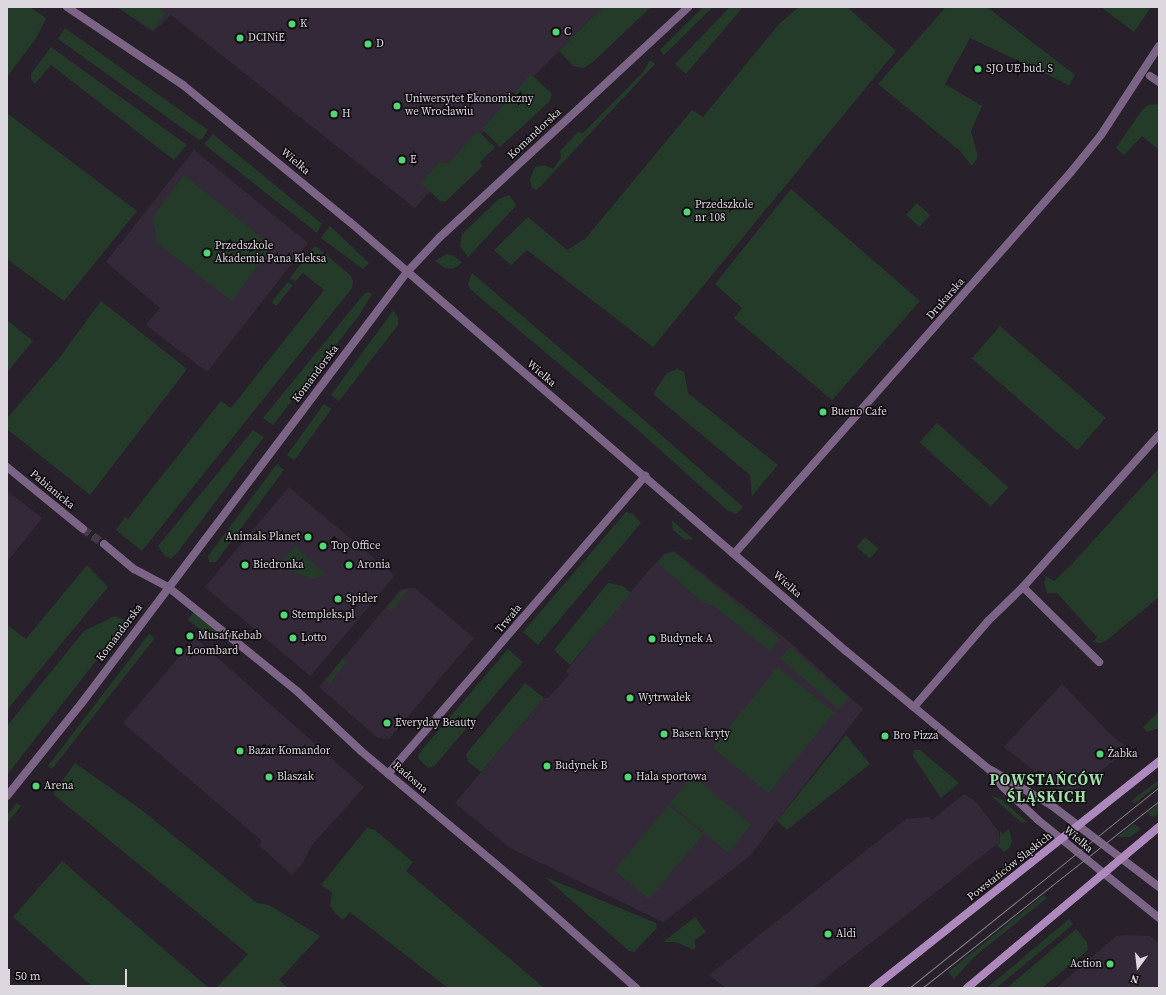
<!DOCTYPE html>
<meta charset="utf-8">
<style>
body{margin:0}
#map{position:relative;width:1166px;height:995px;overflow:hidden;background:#28212b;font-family:"Source Serif 4",serif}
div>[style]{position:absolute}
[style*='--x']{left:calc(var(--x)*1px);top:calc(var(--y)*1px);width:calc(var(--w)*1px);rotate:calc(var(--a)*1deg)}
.built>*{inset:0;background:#342938;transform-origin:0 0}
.green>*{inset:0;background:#253b29;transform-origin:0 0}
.minor-tunnel>*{height:8px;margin-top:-4px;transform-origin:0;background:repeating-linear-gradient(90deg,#433c46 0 8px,transparent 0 12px)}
.minor>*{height:8px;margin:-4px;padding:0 4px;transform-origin:4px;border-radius:4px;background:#7b6485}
.tertiary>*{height:8px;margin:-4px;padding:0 4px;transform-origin:4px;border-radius:4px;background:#7b6485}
.secondary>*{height:8px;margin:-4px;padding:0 4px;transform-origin:4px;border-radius:4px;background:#ae89bd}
.tram>*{height:1px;margin:-0.5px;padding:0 0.5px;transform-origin:0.5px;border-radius:0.5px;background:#7d777f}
.dots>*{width:11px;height:11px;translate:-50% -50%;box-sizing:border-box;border:2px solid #0f0c10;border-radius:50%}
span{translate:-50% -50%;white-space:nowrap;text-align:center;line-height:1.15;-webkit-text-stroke:3px #0f0c10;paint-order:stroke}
.poi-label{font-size:11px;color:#ddd8df}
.left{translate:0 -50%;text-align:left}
.right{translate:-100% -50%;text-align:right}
.street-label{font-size:11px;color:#ddd8df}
.district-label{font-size:15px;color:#9fdfa8;font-weight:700;letter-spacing:1px}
.frame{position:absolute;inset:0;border:8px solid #ddd8df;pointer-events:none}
.north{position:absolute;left:1118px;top:947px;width:40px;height:40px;-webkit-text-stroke:3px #0f0c10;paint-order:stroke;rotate:195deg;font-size:11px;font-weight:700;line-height:16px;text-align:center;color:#ddd8df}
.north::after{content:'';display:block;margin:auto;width:14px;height:18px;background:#ddd8df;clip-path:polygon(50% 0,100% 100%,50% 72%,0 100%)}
.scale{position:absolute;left:8px;top:969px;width:119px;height:18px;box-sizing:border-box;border:2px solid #ddd8df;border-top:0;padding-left:5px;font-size:12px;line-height:14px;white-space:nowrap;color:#ddd8df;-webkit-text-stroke:3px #0f0c10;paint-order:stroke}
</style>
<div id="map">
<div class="built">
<i style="clip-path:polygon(118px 7px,602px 7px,531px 79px,415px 208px,171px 15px,153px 32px)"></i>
<i style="clip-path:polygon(194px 150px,308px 243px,207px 372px,146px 325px,160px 308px,106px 262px)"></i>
<i style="left:289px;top:487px;width:138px;height:131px;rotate:40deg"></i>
<i style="clip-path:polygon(7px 491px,42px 518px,7px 562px)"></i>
<i style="clip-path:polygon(674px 551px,787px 640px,863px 709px,749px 857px,663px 922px,510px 848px,455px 803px,544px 698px,548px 698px,564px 681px,569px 674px,566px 671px,649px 570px,664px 554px)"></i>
<i style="clip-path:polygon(415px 588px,474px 638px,389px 739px,378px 738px,319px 687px,401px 589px)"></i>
<i style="clip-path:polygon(195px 638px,364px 787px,312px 845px,302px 864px,292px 875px,259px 845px,262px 841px,123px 723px)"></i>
<i style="clip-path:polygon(1062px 684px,1111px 735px,1129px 749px,1067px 797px,1004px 747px)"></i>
<i style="clip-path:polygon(964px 794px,977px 803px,999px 832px,1000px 842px,813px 988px,726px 988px,709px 975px,906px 819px,929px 817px,932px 820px)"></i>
<i style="clip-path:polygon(1124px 935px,1150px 936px,1159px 943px,1159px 988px,1056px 988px,1116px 936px)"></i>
</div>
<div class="green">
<i style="clip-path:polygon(7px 7px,30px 7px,46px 18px,37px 37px,7px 77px)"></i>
<i style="clip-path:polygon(158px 7px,166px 14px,153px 30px,118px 8px)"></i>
<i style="clip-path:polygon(602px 7px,651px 7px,592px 63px,584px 68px,573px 66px,559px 51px)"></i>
<i style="clip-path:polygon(703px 7px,713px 7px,664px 55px,660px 50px)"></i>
<i style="clip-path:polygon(730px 7px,743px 7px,686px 74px,675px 64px)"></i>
<i style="clip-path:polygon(799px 7px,847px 7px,896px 51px,653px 347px,527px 250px,511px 265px,494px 250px,528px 217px,567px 250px,586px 238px,692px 110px,703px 117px,779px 24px)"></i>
<i style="clip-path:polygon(946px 7px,987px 7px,1075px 75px,1069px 85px,970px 38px,945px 84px,982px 106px,971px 131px,978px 157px,972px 166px,960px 151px,878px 84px)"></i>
<i style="clip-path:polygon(1101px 7px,1151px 7px,1134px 32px)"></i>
<i style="clip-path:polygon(65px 28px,208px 130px,202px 139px,199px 140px,58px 39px)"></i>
<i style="clip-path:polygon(51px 47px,187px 145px,174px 160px,51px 65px,35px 84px,31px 79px,31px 74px)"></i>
<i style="clip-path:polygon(650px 60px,655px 64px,540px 187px,536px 190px,532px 188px,530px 179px,535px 167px,544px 165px,553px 169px,561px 158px,560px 151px,578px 132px,583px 133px,593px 123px,644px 71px)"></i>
<i style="clip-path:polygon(531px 74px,552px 94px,550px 101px,500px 147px,482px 129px)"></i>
<i style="clip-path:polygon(1159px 104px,1159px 150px,1142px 136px,1124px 155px,1116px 148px,1142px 110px,1148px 105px)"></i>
<i style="clip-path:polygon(7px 113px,137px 211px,64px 301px,7px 259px)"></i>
<i style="clip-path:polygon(475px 133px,480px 133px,495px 147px,480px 162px,483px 166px,445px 202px,440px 201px,421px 183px,439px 162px,449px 163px)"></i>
<i style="clip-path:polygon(213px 134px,322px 224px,317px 233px,204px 144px)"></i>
<i style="clip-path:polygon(184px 175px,272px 246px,232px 301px,157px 243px,153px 217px)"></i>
<i style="clip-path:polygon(791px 189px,920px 301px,832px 400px,734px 318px,742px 308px,715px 284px)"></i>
<i style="clip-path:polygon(509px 195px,516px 204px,515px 207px,468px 257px,460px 246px,462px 234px,499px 199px)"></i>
<i style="left:917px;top:203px;width:18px;height:16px;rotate:43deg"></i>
<i style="clip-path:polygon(330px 226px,369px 263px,363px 269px,321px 238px)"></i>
<i style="clip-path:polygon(314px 247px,317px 247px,350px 275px,353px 281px,352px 288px,142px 551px,116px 530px,125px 517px,128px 519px,221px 401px,231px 408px,324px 290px,303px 273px,295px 282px,290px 278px)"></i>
<i style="clip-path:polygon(447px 254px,454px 256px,462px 263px,453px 269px,445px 268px,435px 261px)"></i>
<i style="clip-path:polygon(472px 273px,651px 426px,743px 507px,736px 514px,727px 510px,638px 430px,470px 289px,468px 284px)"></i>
<i style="left:288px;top:282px;width:6px;height:26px;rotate:39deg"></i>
<i style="clip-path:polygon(369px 292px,372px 294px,358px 317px,273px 425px,263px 418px,364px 294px)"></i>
<i style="clip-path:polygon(101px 301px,187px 369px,90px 495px,7px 429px,7px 418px,60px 357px)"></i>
<i style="clip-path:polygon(393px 311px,398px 317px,398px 325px,339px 401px,331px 395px)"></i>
<i style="clip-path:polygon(7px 320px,33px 341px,7px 372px)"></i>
<i style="left:1000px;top:326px;width:140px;height:43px;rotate:41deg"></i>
<i style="clip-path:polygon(677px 369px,684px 372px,688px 393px,778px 465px,752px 496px,750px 475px,653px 394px,667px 373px)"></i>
<i style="left:324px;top:404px;width:9px;height:63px;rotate:36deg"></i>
<i style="left:937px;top:423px;width:96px;height:26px;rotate:42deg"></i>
<i style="clip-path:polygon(253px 430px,264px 437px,177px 553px,171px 559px,165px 556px,158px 546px)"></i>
<i style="clip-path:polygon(277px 464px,284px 470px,216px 562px,209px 562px,208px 556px)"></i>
<i style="clip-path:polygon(1159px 468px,1159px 597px,1107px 640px,1100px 643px,1093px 642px,1097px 637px,1057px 593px,1047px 593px,1044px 582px,1046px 576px,1054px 581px,1072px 564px)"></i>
<i style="clip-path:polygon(626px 512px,633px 514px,641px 523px,538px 645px,523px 632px)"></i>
<i style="clip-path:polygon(672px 520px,693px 539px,685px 540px,673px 530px)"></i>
<i style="left:865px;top:537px;width:18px;height:13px;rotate:41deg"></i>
<i style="clip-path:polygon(295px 546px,324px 573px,320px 577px,313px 579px,290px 571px,281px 563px)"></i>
<i style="clip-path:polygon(674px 552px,780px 639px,770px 651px,714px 606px,701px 601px,658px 563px,665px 555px)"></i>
<i style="clip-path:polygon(87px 565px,108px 587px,7px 710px,7px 625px,26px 639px)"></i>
<i style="clip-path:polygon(608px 583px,623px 586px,631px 593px,570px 665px,554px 650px)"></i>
<i style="clip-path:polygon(404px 589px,407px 592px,391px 611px,386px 608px)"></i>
<i style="left:195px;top:611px;width:30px;height:11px;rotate:40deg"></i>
<i style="clip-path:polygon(115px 616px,127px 621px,7px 775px,7px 726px,84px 631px)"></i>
<i style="clip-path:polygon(149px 634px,155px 638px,52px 769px,48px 766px)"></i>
<i style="left:790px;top:647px;width:77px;height:15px;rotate:41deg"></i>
<i style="clip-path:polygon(508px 649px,523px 662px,442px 757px,434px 766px,428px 768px,418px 758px,420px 752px)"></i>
<i style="left:343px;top:658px;width:5px;height:28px;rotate:37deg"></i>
<i style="left:778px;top:667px;width:72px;height:104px;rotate:39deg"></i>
<i style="clip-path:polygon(525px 683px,544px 698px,481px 772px,468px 762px,466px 754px)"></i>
<i style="clip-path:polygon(1159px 711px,1159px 728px,1147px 732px,1143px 727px)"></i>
<i style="clip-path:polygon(846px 735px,870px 764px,787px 830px,777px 821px)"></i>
<i style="clip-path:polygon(914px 750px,920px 750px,959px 783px,941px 798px,913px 756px)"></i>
<i style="clip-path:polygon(75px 763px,139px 808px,257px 903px,269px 905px,320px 936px,279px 980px,288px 988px,216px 988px,248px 954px,53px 794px)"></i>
<i style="left:693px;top:776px;width:76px;height:36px;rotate:40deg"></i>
<i style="clip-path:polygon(1159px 780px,1159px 784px,1134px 804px,1131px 801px)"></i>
<i style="clip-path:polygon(991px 796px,1001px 799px,1027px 822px,1022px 823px)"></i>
<i style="clip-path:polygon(17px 803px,21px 806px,7px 823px,7px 815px)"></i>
<i style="clip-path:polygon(1159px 803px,1159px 813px,1154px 817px,1150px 816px,1148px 813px)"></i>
<i style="left:669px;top:805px;width:45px;height:85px;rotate:40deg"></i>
<i style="clip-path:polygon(1134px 824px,1141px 829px,1130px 837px,1117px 837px)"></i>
<i style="clip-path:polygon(367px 828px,375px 830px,413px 862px,406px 871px,543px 987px,448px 988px,350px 912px,343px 920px,336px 914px,330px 906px,332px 892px,321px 885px)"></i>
<i style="clip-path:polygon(1009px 829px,1012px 841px,1009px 848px,1004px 852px,997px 845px,1000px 842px,1000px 830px,1003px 834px)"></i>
<i style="clip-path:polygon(62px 861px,197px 978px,209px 988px,94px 988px,13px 917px)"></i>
<i style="clip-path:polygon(545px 877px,656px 923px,657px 928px,634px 952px,629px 951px)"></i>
<i style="clip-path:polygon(1044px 895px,1047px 898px,974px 957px,954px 979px,948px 972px)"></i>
<i style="clip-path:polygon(695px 917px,706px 932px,694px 941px,696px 947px,694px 950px,676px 942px,663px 942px)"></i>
<i style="clip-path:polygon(1069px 919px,1073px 924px,1058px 937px,996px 988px,987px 988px)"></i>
<i style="clip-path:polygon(1076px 929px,1087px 942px,1088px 950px,1042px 988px,1007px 988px)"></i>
</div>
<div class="minor-tunnel">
<i style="--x:83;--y:529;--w:26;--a:36"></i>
</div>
<div class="minor">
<i style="--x:1150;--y:76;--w:11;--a:34"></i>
<i style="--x:7;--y:467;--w:98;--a:39.2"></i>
<i style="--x:104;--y:544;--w:39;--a:40"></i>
<i style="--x:134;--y:569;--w:38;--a:28"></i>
<i style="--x:168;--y:587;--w:167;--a:38.9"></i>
<i style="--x:298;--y:692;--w:86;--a:43.1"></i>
<i style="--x:361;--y:751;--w:194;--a:40"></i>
<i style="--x:510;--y:876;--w:169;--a:41.6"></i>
<i style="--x:734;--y:554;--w:509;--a:-48.58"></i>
<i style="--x:1071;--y:172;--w:48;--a:-51"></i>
<i style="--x:1101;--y:135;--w:106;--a:-56.9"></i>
<i style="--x:1023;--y:587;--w:107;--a:44.6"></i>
<i style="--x:914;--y:707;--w:113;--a:-49.3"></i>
<i style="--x:988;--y:621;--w:49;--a:-44.2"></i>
<i style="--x:1023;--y:587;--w:204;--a:-48.2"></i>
<i style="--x:388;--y:774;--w:394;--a:-49.2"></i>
<i style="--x:7;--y:796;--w:118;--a:-51.2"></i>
<i style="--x:81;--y:704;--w:541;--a:-52.96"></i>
<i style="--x:407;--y:272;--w:48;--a:-46.7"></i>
<i style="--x:440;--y:237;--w:338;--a:-42.8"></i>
</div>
<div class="tertiary">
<i style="--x:67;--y:7;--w:140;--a:33.9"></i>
<i style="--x:183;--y:85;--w:216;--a:39.4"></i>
<i style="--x:350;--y:222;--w:656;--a:40.86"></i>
<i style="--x:846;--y:651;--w:187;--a:39.6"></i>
<i style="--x:990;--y:770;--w:21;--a:53"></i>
<i style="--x:1003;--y:787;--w:48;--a:43.3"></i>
<i style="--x:1038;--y:820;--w:156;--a:39"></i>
<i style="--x:991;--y:770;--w:69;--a:30.3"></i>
<i style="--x:1051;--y:805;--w:136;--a:37.2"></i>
</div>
<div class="secondary">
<i style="--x:873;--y:988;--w:365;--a:-38.4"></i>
<i style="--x:967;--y:988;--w:251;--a:-40"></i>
</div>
<div class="tram">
<i style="--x:909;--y:988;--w:321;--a:-38.8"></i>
<i style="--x:922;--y:988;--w:302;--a:-38.3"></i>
</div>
<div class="dots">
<i style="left:292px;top:24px;background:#53d673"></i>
<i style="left:556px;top:32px;background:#53d673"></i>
<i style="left:240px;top:38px;background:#53d673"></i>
<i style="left:368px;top:44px;background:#53d673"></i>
<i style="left:978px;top:69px;background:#53d673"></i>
<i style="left:397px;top:106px;background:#53d673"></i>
<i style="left:334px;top:114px;background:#53d673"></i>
<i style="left:402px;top:160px;background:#53d673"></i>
<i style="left:687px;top:212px;background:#53d673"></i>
<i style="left:207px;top:253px;background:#53d673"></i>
<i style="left:823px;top:412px;background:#53d673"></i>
<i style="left:308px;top:537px;background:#53d673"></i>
<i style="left:323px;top:546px;background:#53d673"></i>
<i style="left:245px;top:565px;background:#53d673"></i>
<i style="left:349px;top:565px;background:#53d673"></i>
<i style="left:338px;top:599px;background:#53d673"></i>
<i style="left:284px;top:615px;background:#53d673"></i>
<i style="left:190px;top:636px;background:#53d673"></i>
<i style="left:293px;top:638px;background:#53d673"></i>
<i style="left:652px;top:639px;background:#53d673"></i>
<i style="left:179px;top:651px;background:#53d673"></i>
<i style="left:630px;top:698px;background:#53d673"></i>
<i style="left:387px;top:723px;background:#53d673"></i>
<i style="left:664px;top:734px;background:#53d673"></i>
<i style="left:885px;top:736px;background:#53d673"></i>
<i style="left:240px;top:751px;background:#53d673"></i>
<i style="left:1100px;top:754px;background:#53d673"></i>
<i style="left:547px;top:766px;background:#53d673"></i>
<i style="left:269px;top:777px;background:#53d673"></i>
<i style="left:628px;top:777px;background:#53d673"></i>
<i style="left:36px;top:786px;background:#53d673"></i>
<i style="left:828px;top:934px;background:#53d673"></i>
<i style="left:1110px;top:964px;background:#53d673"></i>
</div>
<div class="poi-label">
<span class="left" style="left:300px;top:24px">K</span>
<span class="left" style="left:564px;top:32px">C</span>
<span class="left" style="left:248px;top:38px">DCINiE</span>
<span class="left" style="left:376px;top:44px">D</span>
<span class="left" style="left:986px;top:69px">SJO UE bud. S</span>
<span class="left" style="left:405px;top:106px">Uniwersytet Ekonomiczny<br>we Wrocławiu</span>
<span class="left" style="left:342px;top:114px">H</span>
<span class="left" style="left:410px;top:160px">E</span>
<span class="left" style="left:695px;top:212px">Przedszkole<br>nr 108</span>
<span class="left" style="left:215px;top:253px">Przedszkole<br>Akademia Pana Kleksa</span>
<span class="left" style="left:831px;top:412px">Bueno Cafe</span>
<span class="right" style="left:300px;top:537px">Animals Planet</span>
<span class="left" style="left:331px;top:546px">Top Office</span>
<span class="left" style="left:253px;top:565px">Biedronka</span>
<span class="left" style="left:357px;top:565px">Aronia</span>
<span class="left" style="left:346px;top:599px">Spider</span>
<span class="left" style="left:292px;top:615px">Stempleks.pl</span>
<span class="left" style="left:198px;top:636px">Musaf Kebab</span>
<span class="left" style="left:301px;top:638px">Lotto</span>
<span class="left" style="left:660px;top:639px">Budynek A</span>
<span class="left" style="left:187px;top:651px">Loombard</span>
<span class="left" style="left:638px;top:698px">Wytrwałek</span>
<span class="left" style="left:395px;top:723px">Everyday Beauty</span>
<span class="left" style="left:672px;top:734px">Basen kryty</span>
<span class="left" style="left:893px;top:736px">Bro Pizza</span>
<span class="left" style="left:248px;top:751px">Bazar Komandor</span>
<span class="left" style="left:1108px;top:754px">Żabka</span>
<span class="left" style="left:555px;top:766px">Budynek B</span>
<span class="left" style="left:277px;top:777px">Blaszak</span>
<span class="left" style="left:636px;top:777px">Hala sportowa</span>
<span class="left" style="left:44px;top:786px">Arena</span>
<span class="left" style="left:836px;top:934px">Aldi</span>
<span class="right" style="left:1102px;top:964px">Action</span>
</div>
<div class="street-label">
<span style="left:535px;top:134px;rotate:-43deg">Komandorska</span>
<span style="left:295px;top:162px;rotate:40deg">Wielka</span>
<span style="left:946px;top:299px;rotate:-49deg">Drukarska</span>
<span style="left:316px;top:374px;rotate:-53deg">Komandorska</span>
<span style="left:541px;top:374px;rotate:40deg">Wielka</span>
<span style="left:52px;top:490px;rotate:40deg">Pabianicka</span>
<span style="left:787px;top:585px;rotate:41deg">Wielka</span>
<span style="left:509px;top:619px;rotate:-50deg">Trwała</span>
<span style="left:120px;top:633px;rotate:-53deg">Komandorska</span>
<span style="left:410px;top:778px;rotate:40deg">Radosna</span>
<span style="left:1078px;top:840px;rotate:40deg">Wielka</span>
<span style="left:1010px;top:867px;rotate:-38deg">Powstańców Śląskich</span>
</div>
<div class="district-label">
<span style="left:1047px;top:788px">POWSTAŃCÓW<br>ŚLĄSKICH</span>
</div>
<div class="frame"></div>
<div class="north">N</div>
<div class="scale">50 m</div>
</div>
